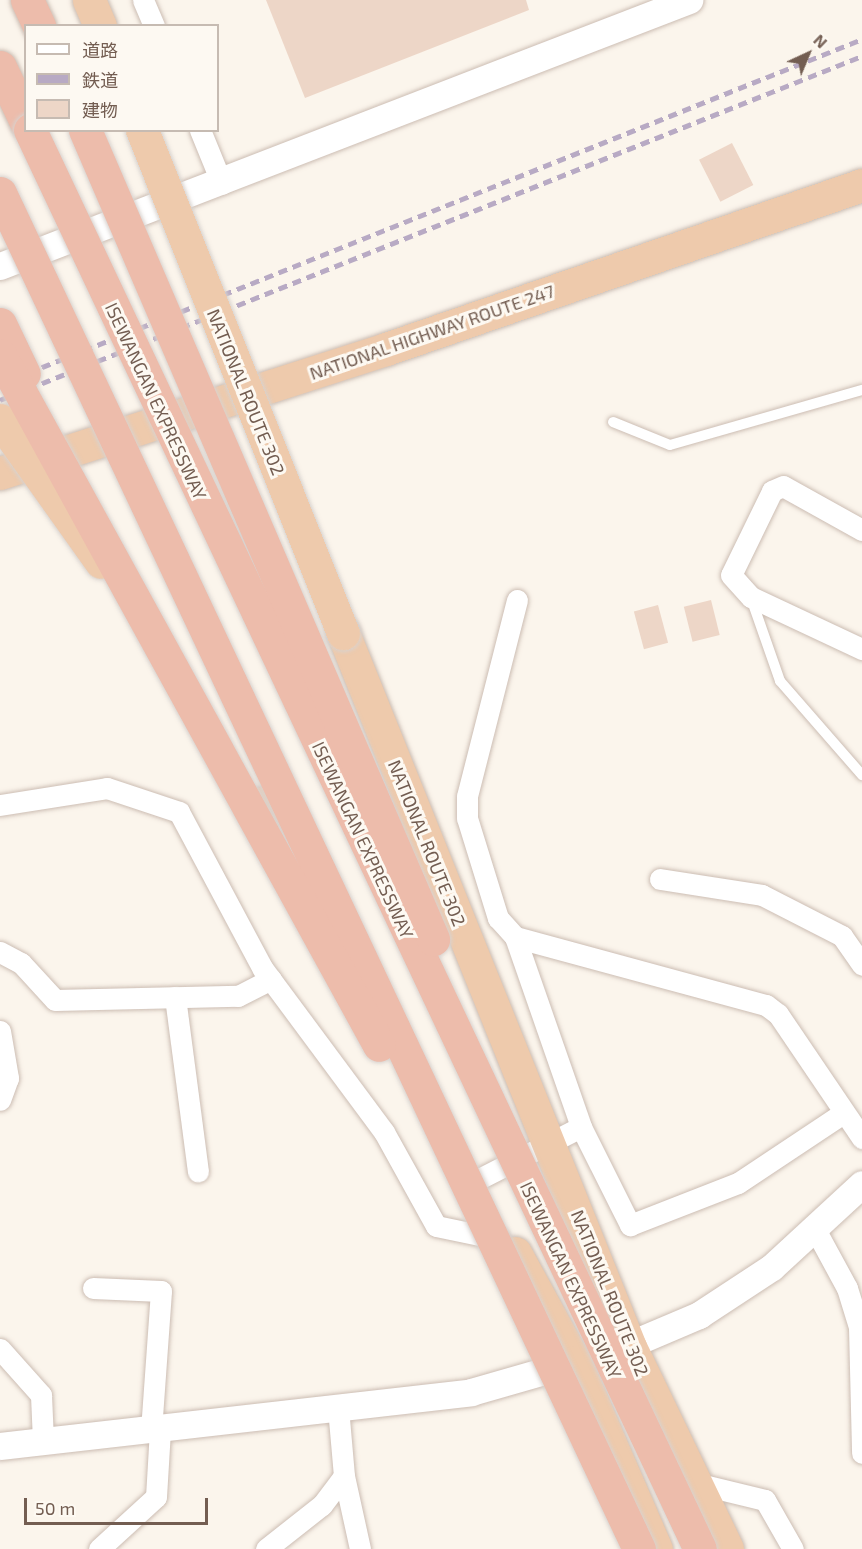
<!DOCTYPE html>
<meta charset="utf-8">
<style>
body{margin:0}
#map{position:relative;width:862px;height:1549px;overflow:hidden;background:#fbf5ec;font-family:"Exo 2","Noto Sans JP",sans-serif}
div>[style]{position:absolute}
[style*='--x']{left:calc(var(--x)*1px);top:calc(var(--y)*1px);width:calc(var(--w)*1px);rotate:calc(var(--a)*1deg)}
.building>*{inset:0;background:#edd6c7;transform-origin:0 0}
.roads{filter:drop-shadow(0 0 2px #ccbdb3) drop-shadow(0 0 2px #ccbdb3)}
.service>*{height:10px;margin:-5px;padding:0 5px;transform-origin:5px;border-radius:5px;background:#fff}
.minor>*{height:21px;margin:-10.5px;padding:0 10.5px;transform-origin:10.5px;border-radius:10.5px;background:#fff}
.tertiary>*{height:27px;margin:-13.5px;padding:0 13.5px;transform-origin:13.5px;border-radius:13.5px;background:#fff}
.trunk>*{height:33px;margin:-16.5px;padding:0 16.5px;transform-origin:16.5px;border-radius:16.5px;background:#eecaac}
.motorway>*{height:33px;margin:-16.5px;padding:0 16.5px;transform-origin:16.5px;border-radius:16.5px;background:#edbcab}
.rail>*{height:4.5px;margin-top:-2.25px;transform-origin:0;background:repeating-linear-gradient(90deg,#b8aac4 0 9px,transparent 0 15px)}
.bridges{filter:drop-shadow(0 0 2px #d8d2ce) drop-shadow(0 0 2px #d8d2ce)}
.trunk-bridge>*{height:33px;margin:-16.5px;padding:0 16.5px;transform-origin:16.5px;border-radius:16.5px;background:#eecaac}
.motorway-bridge>*{height:33px;margin:-16.5px;padding:0 16.5px;transform-origin:16.5px;border-radius:16.5px;background:#edbcab}
span{translate:-50% -50%;white-space:nowrap;text-align:center;line-height:1.15;-webkit-text-stroke:6px #fdf9f2;paint-order:stroke}
.street-label{font-size:18px;color:#735d51}
.legend{position:absolute;left:24px;top:24px;width:195px;height:108px;box-sizing:border-box;background:#fdf9f2;border:2px solid #c6bbb2;margin:0;padding:8px 10px;list-style:none;font-size:18px;color:#735d51}
.legend li{display:flex;align-items:center;gap:12px;height:30px}
.legend b{width:30px;border:2px solid #c6bbb2}
.north{position:absolute;left:778px;top:24px;width:60px;height:60px;-webkit-text-stroke:4px #fdf9f2;paint-order:stroke;rotate:44deg;font-size:16px;font-weight:700;line-height:24px;text-align:center;color:#735d51}
.north::after{content:'';display:block;margin:auto;width:21px;height:27px;background:#735d51;clip-path:polygon(50% 0,100% 100%,50% 72%,0 100%)}
.scale{position:absolute;left:24px;top:1498px;width:184px;height:27px;box-sizing:border-box;border:3px solid #735d51;border-top:0;padding-left:8px;font-size:18px;line-height:21px;white-space:nowrap;color:#735d51;-webkit-text-stroke:4px #fdf9f2;paint-order:stroke}
</style>
<div id="map">
<div class="building">
<i style="clip-path:polygon(266px 0,526px 0,529px 10px,305px 98px)"></i>
<i style="left:732px;top:143px;width:47px;height:37px;rotate:63deg"></i>
<i style="left:711px;top:600px;width:36px;height:28px;rotate:76deg"></i>
<i style="left:658px;top:605px;width:39px;height:25px;rotate:75deg"></i>
</div>
<div class="roads">
<div class="service">
<i style="--x:613;--y:422;--w:61;--a:22"></i>
<i style="--x:670;--y:445;--w:200;--a:-16"></i>
<i style="--x:751;--y:598;--w:88;--a:70.7"></i>
<i style="--x:780;--y:681;--w:125;--a:48.9"></i>
</div>
<div class="minor">
<i style="--x:143;--y:0;--w:28;--a:67"></i>
<i style="--x:200;--y:130;--w:58;--a:67.8"></i>
<i style="--x:862;--y:530;--w:90;--a:-150.9"></i>
<i style="--x:783;--y:486;--w:12;--a:156"></i>
<i style="--x:772;--y:491;--w:93;--a:116"></i>
<i style="--x:731;--y:575;--w:30;--a:48"></i>
<i style="--x:751;--y:597;--w:123;--a:25.1"></i>
<i style="--x:517;--y:600;--w:202;--a:104.3"></i>
<i style="--x:467;--y:796;--w:22;--a:90"></i>
<i style="--x:467;--y:818;--w:105;--a:72.8"></i>
<i style="--x:498;--y:918;--w:25;--a:48"></i>
<i style="--x:515;--y:937;--w:260;--a:15.2"></i>
<i style="--x:766;--y:1005;--w:15;--a:37"></i>
<i style="--x:778;--y:1014;--w:150;--a:55.9"></i>
<i style="--x:0;--y:805;--w:108;--a:-9"></i>
<i style="--x:107;--y:788;--w:76;--a:18.4"></i>
<i style="--x:179;--y:812;--w:178;--a:61.9"></i>
<i style="--x:263;--y:969;--w:203;--a:53.4"></i>
<i style="--x:384;--y:1132;--w:107;--a:61"></i>
<i style="--x:436;--y:1226;--w:64;--a:11.7"></i>
<i style="--x:660;--y:879;--w:103;--a:8.9"></i>
<i style="--x:762;--y:895;--w:90;--a:27.1"></i>
<i style="--x:842;--y:936;--w:35;--a:55"></i>
<i style="--x:515;--y:937;--w:201;--a:70.8"></i>
<i style="--x:581;--y:1127;--w:110;--a:63.4"></i>
<i style="--x:630;--y:1225;--w:116;--a:-21.3"></i>
<i style="--x:738;--y:1183;--w:125;--a:-33.6"></i>
<i style="--x:0;--y:952;--w:24;--a:28"></i>
<i style="--x:21;--y:963;--w:50;--a:47.4"></i>
<i style="--x:55;--y:1000;--w:183;--a:-1.3"></i>
<i style="--x:238;--y:996;--w:37;--a:-27"></i>
<i style="--x:175;--y:997;--w:176;--a:82.5"></i>
<i style="--x:0;--y:1031;--w:48;--a:80.3"></i>
<i style="--x:8;--y:1078;--w:23;--a:110"></i>
<i style="--x:475;--y:1181;--w:119;--a:-27"></i>
<i style="--x:816;--y:1231;--w:65;--a:61.5"></i>
<i style="--x:847;--y:1288;--w:41;--a:72.9"></i>
<i style="--x:859;--y:1327;--w:126;--a:88.6"></i>
<i style="--x:93;--y:1288;--w:68;--a:2.5"></i>
<i style="--x:161;--y:1291;--w:140;--a:94.1"></i>
<i style="--x:0;--y:1349;--w:62;--a:48.3"></i>
<i style="--x:41;--y:1395;--w:46;--a:87.5"></i>
<i style="--x:344;--y:1476;--w:75;--a:77.6"></i>
<i style="--x:695;--y:1483;--w:72;--a:13.7"></i>
<i style="--x:765;--y:1500;--w:56;--a:60.3"></i>
<i style="--x:99;--y:1549;--w:77;--a:-42.4"></i>
<i style="--x:156;--y:1497;--w:67;--a:-86.6"></i>
<i style="--x:266;--y:1549;--w:71;--a:-38.2"></i>
<i style="--x:322;--y:1505;--w:36;--a:-53"></i>
<i style="--x:344;--y:1476;--w:68;--a:-95"></i>
</div>
<div class="tertiary">
<i style="--x:0;--y:266;--w:739;--a:-21.11"></i>
<i style="--x:612;--y:1352;--w:95;--a:-23"></i>
<i style="--x:699;--y:1315;--w:87;--a:-33.3"></i>
<i style="--x:772;--y:1267;--w:122;--a:-42.7"></i>
<i style="--x:0;--y:1446;--w:474;--a:-6.5"></i>
<i style="--x:471;--y:1392;--w:105;--a:-16"></i>
</div>
<div class="trunk">
<i style="--x:89;--y:0;--w:28;--a:67"></i>
<i style="--x:0;--y:473;--w:405;--a:-17.8"></i>
<i style="--x:386;--y:349;--w:503;--a:-19.01"></i>
<i style="--x:343;--y:633;--w:770;--a:68.1"></i>
<i style="--x:630;--y:1347;--w:224;--a:64.3"></i>
<i style="--x:263;--y:803;--w:102;--a:58.7"></i>
<i style="--x:515;--y:1253;--w:124;--a:61.2"></i>
<i style="--x:575;--y:1362;--w:204;--a:66.6"></i>
</div>
<div class="motorway">
<i style="--x:27;--y:0;--w:29;--a:65"></i>
<i style="--x:0;--y:67;--w:61;--a:64.7"></i>
</div>
</div>
<div class="rail">
<i style="--x:0;--y:384;--w:928;--a:-21.81"></i>
<i style="--x:0;--y:400;--w:928;--a:-21.76"></i>
</div>
<div class="bridges">
<div class="trunk-bridge">
<i style="--x:142;--y:130;--w:542;--a:68.22"></i>
<i style="--x:0;--y:420;--w:174;--a:54.6"></i>
</div>
<div class="motorway-bridge">
<i style="--x:30;--y:130;--w:1569;--a:64.73"></i>
<i style="--x:85;--y:130;--w:881;--a:66.72"></i>
<i style="--x:0;--y:193;--w:1499;--a:64.77"></i>
<i style="--x:0;--y:324;--w:55;--a:64.4"></i>
<i style="--x:0;--y:355;--w:787;--a:61.22"></i>
</div>
</div>
<div class="street-label">
<span style="left:432px;top:332px;rotate:-19deg">NATIONAL HIGHWAY ROUTE 247</span>
<span style="left:246px;top:392px;rotate:68deg">NATIONAL ROUTE 302</span>
<span style="left:156px;top:401px;rotate:65deg">ISEWANGAN EXPRESSWAY</span>
<span style="left:363px;top:840px;rotate:65deg">ISEWANGAN EXPRESSWAY</span>
<span style="left:427px;top:843px;rotate:68deg">NATIONAL ROUTE 302</span>
<span style="left:571px;top:1280px;rotate:65deg">ISEWANGAN EXPRESSWAY</span>
<span style="left:610px;top:1293px;rotate:68deg">NATIONAL ROUTE 302</span>
</div>
<ul class="legend">
<li><b style="height:8px;background:#fff"></b>道路</li>
<li><b style="height:8px;background:#b8aac4"></b>鉄道</li>
<li><b style="height:16px;background:#edd6c7"></b>建物</li>
</ul>
<div class="north">N</div>
<div class="scale">50 m</div>
</div>
